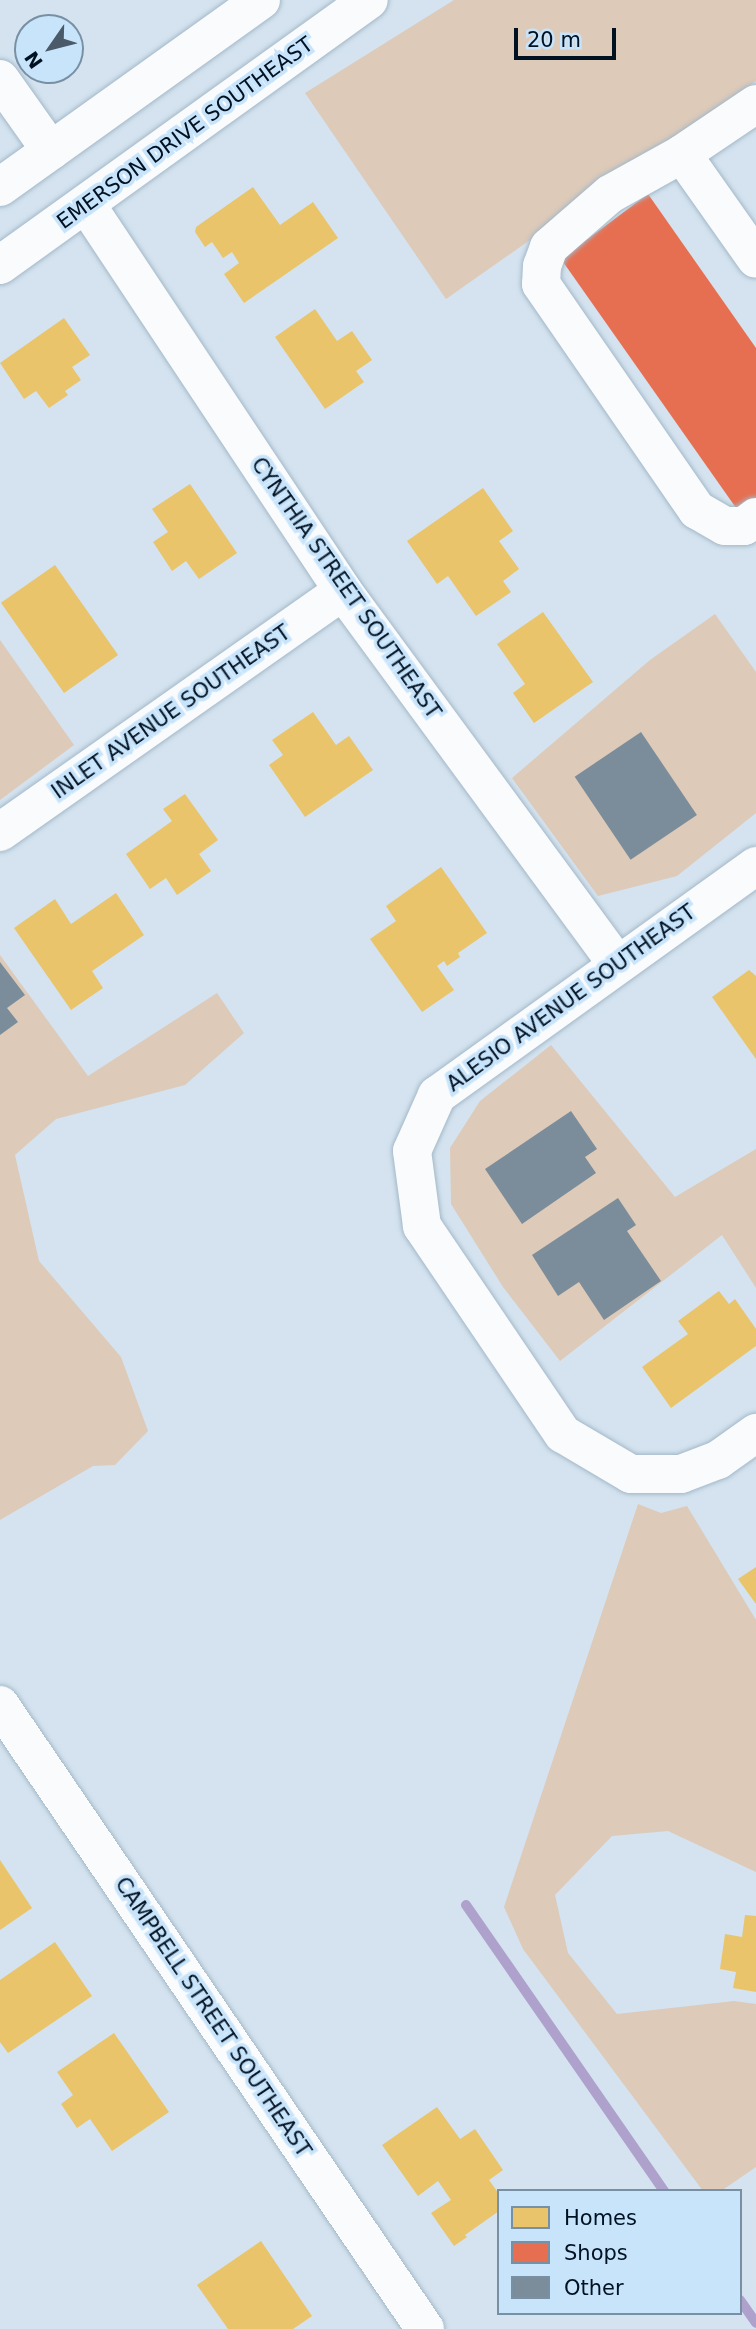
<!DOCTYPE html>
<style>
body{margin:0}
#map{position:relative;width:756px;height:2329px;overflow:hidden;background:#d4e3ef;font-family:"DejaVu Sans",sans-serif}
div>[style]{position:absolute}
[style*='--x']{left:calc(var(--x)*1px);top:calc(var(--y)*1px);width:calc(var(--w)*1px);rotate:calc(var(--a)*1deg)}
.green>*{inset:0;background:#ddcab9}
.homes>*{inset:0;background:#e9c46a;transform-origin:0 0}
.shops>*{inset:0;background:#e76f51}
.stream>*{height:10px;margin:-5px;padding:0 5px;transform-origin:5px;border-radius:5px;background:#aea2cc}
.building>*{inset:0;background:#7b8d9a;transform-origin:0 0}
.roads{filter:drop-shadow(0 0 2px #a4b8c8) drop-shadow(0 0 2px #a4b8c8)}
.minor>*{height:38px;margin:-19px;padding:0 19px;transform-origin:19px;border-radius:19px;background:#f9fbfd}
span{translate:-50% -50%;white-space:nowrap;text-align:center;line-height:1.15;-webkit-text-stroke:7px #c8e4fb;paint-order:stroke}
.street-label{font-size:21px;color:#001121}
.legend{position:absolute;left:497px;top:2189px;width:245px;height:126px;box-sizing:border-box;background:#c8e4fb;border:2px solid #7890a4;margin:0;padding:9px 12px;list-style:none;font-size:21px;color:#001121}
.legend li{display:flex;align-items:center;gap:14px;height:35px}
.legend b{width:35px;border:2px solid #7890a4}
.north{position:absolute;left:14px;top:14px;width:70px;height:70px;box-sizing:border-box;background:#c8e4fb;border:2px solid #7890a4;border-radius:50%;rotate:235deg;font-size:19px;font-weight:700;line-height:28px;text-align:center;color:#001121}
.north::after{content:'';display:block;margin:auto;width:24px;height:32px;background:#4a5a69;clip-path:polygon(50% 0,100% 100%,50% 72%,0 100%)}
.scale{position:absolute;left:514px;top:28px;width:102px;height:32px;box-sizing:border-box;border:4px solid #001121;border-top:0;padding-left:9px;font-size:21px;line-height:24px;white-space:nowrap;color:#001121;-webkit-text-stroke:5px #c8e4fb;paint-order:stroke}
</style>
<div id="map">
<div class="green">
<i style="clip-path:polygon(454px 0,756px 0,756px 81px,446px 299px,305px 93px)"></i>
<i style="clip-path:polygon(715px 614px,756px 672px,756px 813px,677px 876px,598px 896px,512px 778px,650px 660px)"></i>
<i style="clip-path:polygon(0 640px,74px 745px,0 800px)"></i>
<i style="clip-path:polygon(0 955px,88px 1076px,217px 993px,244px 1033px,185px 1085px,56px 1119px,15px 1155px,39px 1261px,121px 1357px,148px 1431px,115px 1465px,93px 1466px,0 1520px)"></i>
<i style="clip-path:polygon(551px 1045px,675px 1197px,756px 1149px,756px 1288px,722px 1235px,560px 1361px,503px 1287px,451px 1204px,450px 1148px,480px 1101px)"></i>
<i style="clip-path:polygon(638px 1504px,661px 1513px,687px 1506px,756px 1620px,756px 1872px,668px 1831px,612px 1836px,555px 1895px,568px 1953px,617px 2014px,734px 2001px,756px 2004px,756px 2167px,721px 2191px,703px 2191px,523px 1949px,504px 1907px)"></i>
</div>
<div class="homes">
<i style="clip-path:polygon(253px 187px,280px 225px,313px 202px,338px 238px,244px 303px,224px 274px,239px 263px,232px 252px,223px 258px,212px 242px,205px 247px,195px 232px,196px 227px)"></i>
<i style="clip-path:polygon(315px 309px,337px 341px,352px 331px,372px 360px,356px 371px,364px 382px,325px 409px,275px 337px)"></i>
<i style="clip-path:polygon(64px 318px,90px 355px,72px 367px,81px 380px,65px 391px,68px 395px,49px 408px,36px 391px,24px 399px,0 363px)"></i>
<i style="clip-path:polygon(190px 484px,237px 553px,199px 579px,186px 561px,172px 571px,153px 542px,168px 532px,152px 509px)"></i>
<i style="clip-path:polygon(483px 488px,513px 531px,499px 541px,519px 569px,503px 581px,511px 592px,476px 616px,448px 576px,437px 584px,407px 541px)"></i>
<i style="left:55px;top:565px;width:110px;height:66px;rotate:55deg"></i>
<i style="clip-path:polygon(543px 612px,593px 682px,534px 723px,513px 693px,525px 684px,497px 644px)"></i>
<i style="clip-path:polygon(313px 712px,336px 745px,349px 736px,373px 770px,305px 817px,269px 765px,283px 755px,272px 740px)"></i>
<i style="clip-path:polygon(185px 794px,218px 840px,199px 854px,211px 871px,177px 895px,166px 878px,150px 889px,126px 854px,172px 821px,163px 809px)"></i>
<i style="clip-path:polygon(441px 867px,487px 933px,458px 953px,460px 957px,447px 966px,444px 961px,437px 966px,454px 990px,422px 1012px,370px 939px,396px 921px,386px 906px)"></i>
<i style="clip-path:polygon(116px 893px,144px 935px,92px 971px,103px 988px,71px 1010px,14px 928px,55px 899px,71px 924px)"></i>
<i style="clip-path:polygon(749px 970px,756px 976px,756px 1059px,712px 997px)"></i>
<i style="clip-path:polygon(719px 1291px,729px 1304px,735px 1299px,756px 1329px,756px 1346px,671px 1408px,642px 1367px,688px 1334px,678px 1321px)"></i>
<i style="clip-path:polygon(756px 1567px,756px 1604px,738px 1579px)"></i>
<i style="clip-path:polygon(0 1860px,32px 1908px,0 1930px)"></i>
<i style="clip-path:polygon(745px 1915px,756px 1916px,756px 1992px,733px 1988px,736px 1972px,720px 1969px,725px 1934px,742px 1937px)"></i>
<i style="clip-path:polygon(55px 1942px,92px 1996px,8px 2053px,0 2042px,0 1980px)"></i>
<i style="clip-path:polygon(114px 2033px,169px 2112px,112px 2151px,90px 2119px,77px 2128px,61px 2104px,73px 2095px,57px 2072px)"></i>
<i style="clip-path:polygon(437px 2107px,460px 2139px,475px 2129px,503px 2170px,489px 2180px,499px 2194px,499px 2211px,465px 2235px,467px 2237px,454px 2246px,431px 2213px,451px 2200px,438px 2181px,418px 2196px,382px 2145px)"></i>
<i style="clip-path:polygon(261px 2241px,312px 2316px,293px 2329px,228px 2329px,197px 2285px)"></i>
</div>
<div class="shops">
<i style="clip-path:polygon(648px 194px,756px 348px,756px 504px,741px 515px,561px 259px)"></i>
</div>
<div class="stream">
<i style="--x:466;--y:1905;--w:348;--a:55.3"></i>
<i style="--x:740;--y:2300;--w:28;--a:55"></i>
</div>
<div class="building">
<i style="left:641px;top:732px;width:100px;height:80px;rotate:56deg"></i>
<i style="clip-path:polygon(0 962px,25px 995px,7px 1008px,18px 1022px,0 1035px)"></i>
<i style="clip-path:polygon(571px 1111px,597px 1149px,585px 1157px,596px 1173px,522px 1224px,485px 1169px)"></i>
<i style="clip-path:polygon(618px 1198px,636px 1225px,627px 1231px,661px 1281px,604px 1320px,579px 1282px,558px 1296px,532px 1255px)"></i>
</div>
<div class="roads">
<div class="minor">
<i style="--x:0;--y:79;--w:88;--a:54.7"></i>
<i style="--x:756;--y:104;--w:89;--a:146"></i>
<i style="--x:682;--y:154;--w:128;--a:54.8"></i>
<i style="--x:682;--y:154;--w:82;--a:150.9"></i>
<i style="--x:610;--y:194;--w:81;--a:139"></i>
<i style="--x:549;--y:247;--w:20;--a:110"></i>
<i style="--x:542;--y:266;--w:18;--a:93"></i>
<i style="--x:541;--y:284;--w:275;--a:55.4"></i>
<i style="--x:697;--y:510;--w:32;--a:30"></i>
<i style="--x:725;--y:526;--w:19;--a:0"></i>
<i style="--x:744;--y:526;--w:15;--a:-37"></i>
<i style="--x:0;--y:187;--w:321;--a:-35.6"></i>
<i style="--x:86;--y:204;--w:465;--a:56.4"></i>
<i style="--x:343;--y:591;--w:461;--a:53.7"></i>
<i style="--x:0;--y:265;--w:454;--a:-35.7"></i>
<i style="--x:0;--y:832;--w:419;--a:-35.1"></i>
<i style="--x:756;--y:866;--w:393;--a:144.3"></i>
<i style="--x:437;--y:1095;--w:61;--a:114.1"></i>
<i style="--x:412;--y:1151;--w:76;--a:82.4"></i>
<i style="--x:422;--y:1226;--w:251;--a:55.9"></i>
<i style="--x:563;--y:1434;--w:79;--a:30.5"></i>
<i style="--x:631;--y:1474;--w:50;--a:0"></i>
<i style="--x:681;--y:1474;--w:40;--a:-21"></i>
<i style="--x:718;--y:1460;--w:47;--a:-35.4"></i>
<i style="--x:0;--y:1705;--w:755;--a:55.74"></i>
</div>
</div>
<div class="street-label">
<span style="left:185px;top:133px;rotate:-36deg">EMERSON DRIVE SOUTHEAST</span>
<span style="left:346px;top:588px;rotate:55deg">CYNTHIA STREET SOUTHEAST</span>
<span style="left:171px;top:712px;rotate:-35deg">INLET AVENUE SOUTHEAST</span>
<span style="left:571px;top:998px;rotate:-36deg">ALESIO AVENUE SOUTHEAST</span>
<span style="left:213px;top:2017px;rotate:56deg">CAMPBELL STREET SOUTHEAST</span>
</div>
<ul class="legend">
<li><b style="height:19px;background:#e9c46a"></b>Homes</li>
<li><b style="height:19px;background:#e76f51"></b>Shops</li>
<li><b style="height:19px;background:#7b8d9a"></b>Other</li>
</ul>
<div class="north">N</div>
<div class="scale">20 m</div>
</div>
